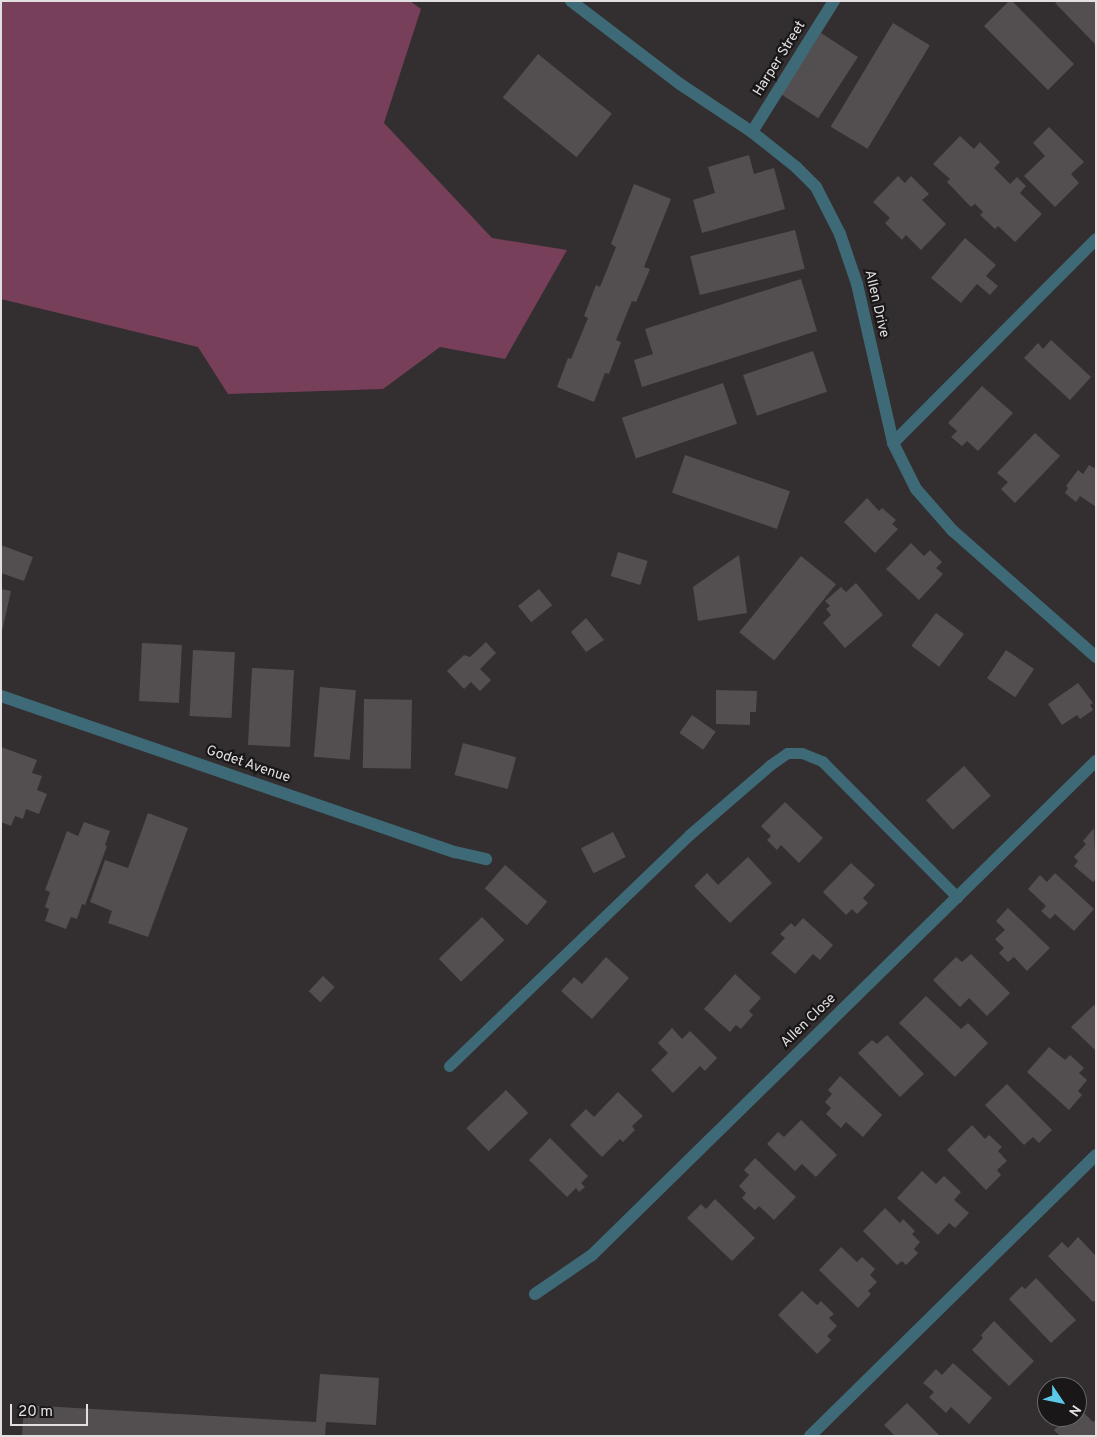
<!DOCTYPE html>
<style>
body{margin:0}
#map{position:relative;width:1097px;height:1437px;overflow:hidden;background:#332f30;font-family:Overpass,sans-serif}
div>[style]{position:absolute}
[style*='--x']{left:calc(var(--x)*1px);top:calc(var(--y)*1px);width:calc(var(--w)*1px);rotate:calc(var(--a)*1deg)}
.green>*{inset:0;background:#773f59}
.building>*{inset:0;background:#534e50;transform-origin:0 0}
.lane>*{height:11px;margin:-5.5px;padding:0 5.5px;transform-origin:5.5px;border-radius:5.5px;background:#3e6a77}
.street>*{height:12px;margin:-6px;padding:0 6px;transform-origin:6px;border-radius:6px;background:#3e6a77}
span{translate:-50% -50%;white-space:nowrap;text-align:center;line-height:1.15;-webkit-text-stroke:4.5px #191718;paint-order:stroke}
.street-label{font-size:14px;color:#e2dfe0}
.frame{position:absolute;inset:0;border:2px solid #e2dfe0;pointer-events:none}
.north{position:absolute;left:1037px;top:1377px;width:50px;height:50px;box-sizing:border-box;background:#191718;border:1px solid #696768;border-radius:50%;rotate:124deg;font-size:14px;font-weight:700;line-height:20px;text-align:center;color:#e2dfe0}
.north::after{content:'';display:block;margin:auto;width:18px;height:22px;background:#5ac8e6;clip-path:polygon(50% 0,100% 100%,50% 72%,0 100%)}
.scale{position:absolute;left:10px;top:1404px;width:78px;height:22px;box-sizing:border-box;border:2px solid #e2dfe0;border-top:0;padding-left:6px;font-size:15px;line-height:18px;white-space:nowrap;color:#e2dfe0;-webkit-text-stroke:4px #191718;paint-order:stroke}
</style>
<div id="map">
<div class="green">
<i style="clip-path:polygon(1px 1px,410px 1px,421px 9px,384px 123px,492px 238px,567px 250px,505px 359px,440px 347px,383px 389px,228px 394px,198px 347px,1px 299px)"></i>
</div>
<div class="building">
<i style="clip-path:polygon(1009px 1px,1012px 1px,1074px 64px,1048px 90px,984px 26px)"></i>
<i style="clip-path:polygon(1058px 1px,1096px 1px,1096px 45px,1055px 3px)"></i>
<i style="left:893px;top:23px;width:43px;height:121px;rotate:31deg"></i>
<i style="left:821px;top:33px;width:44px;height:73px;rotate:33deg"></i>
<i style="left:538px;top:54px;width:95px;height:56px;rotate:39deg"></i>
<i style="clip-path:polygon(1049px 127px,1084px 162px,1071px 174px,1079px 183px,1055px 207px,1024px 176px,1045px 156px,1033px 143px)"></i>
<i style="clip-path:polygon(960px 136px,974px 149px,980px 142px,1000px 162px,994px 168px,1010px 184px,1017px 177px,1026px 186px,1020px 193px,1042px 214px,1015px 242px,998px 226px,995px 229px,980px 215px,983px 212px,975px 204px,971px 207px,947px 182px,950px 179px,933px 164px)"></i>
<i style="clip-path:polygon(749px 155px,754px 174px,774px 168px,785px 209px,702px 233px,693px 200px,715px 193px,708px 167px)"></i>
<i style="clip-path:polygon(898px 176px,905px 183px,911px 176px,929px 194px,922px 200px,946px 224px,921px 250px,906px 235px,902px 240px,885px 223px,890px 218px,873px 202px)"></i>
<i style="clip-path:polygon(634px 184px,671px 199px,644px 267px,650px 269px,636px 302px,632px 301px,616px 340px,621px 342px,609px 374px,605px 373px,594px 402px,557px 387px,568px 358px,571px 359px,588px 318px,584px 316px,596px 285px,600px 287px,616px 247px,611px 244px)"></i>
<i style="left:795px;top:230px;width:40px;height:108px;rotate:76deg"></i>
<i style="clip-path:polygon(965px 238px,996px 265px,986px 276px,998px 286px,990px 295px,977px 284px,961px 303px,931px 278px)"></i>
<i style="clip-path:polygon(801px 279px,817px 331px,642px 387px,634px 360px,653px 354px,645px 329px)"></i>
<i style="clip-path:polygon(1051px 340px,1091px 377px,1070px 400px,1024px 358px,1038px 343px,1043px 349px)"></i>
<i style="left:813px;top:351px;width:43px;height:74px;rotate:71deg"></i>
<i style="left:723px;top:383px;width:43px;height:107px;rotate:71deg"></i>
<i style="clip-path:polygon(982px 386px,1013px 413px,978px 451px,967px 441px,962px 446px,951px 437px,957px 431px,948px 423px)"></i>
<i style="clip-path:polygon(1035px 433px,1060px 456px,1015px 503px,1001px 489px,1008px 482px,997px 473px)"></i>
<i style="left:685px;top:455px;width:111px;height:40px;rotate:19deg"></i>
<i style="clip-path:polygon(1089px 465px,1096px 469px,1096px 507px,1080px 496px,1076px 502px,1065px 493px,1068px 488px,1066px 486px,1078px 470px,1083px 474px)"></i>
<i style="clip-path:polygon(867px 498px,879px 511px,882px 508px,896px 520px,892px 524px,898px 529px,875px 553px,844px 522px)"></i>
<i style="clip-path:polygon(911px 543px,924px 556px,930px 550px,942px 562px,936px 568px,943px 574px,919px 600px,886px 569px)"></i>
<i style="clip-path:polygon(1px 545px,33px 557px,24px 581px,1px 573px)"></i>
<i style="left:618px;top:552px;width:31px;height:25px;rotate:17deg"></i>
<i style="clip-path:polygon(739px 555px,747px 613px,698px 621px,693px 587px)"></i>
<i style="left:801px;top:556px;width:45px;height:98px;rotate:39deg"></i>
<i style="clip-path:polygon(856px 583px,883px 615px,845px 648px,823px 623px,831px 615px,826px 609px,830px 606px,825px 601px,841px 587px,846px 592px)"></i>
<i style="clip-path:polygon(1px 589px,11px 591px,2px 631px,1px 631px)"></i>
<i style="left:539px;top:589px;width:21px;height:27px;rotate:51deg"></i>
<i style="left:936px;top:613px;width:35px;height:41px;rotate:37deg"></i>
<i style="clip-path:polygon(586px 618px,604px 640px,586px 652px,571px 632px)"></i>
<i style="clip-path:polygon(486px 642px,496px 653px,480px 669px,491px 680px,480px 691px,471px 682px,464px 689px,447px 671px,464px 655px,470px 657px)"></i>
<i style="left:142px;top:643px;width:40px;height:58px;rotate:3deg"></i>
<i style="left:193px;top:650px;width:42px;height:66px;rotate:3deg"></i>
<i style="left:1006px;top:650px;width:34px;height:34px;rotate:34deg"></i>
<i style="left:252px;top:668px;width:42px;height:77px;rotate:3deg"></i>
<i style="clip-path:polygon(1078px 683px,1093px 703px,1090px 705px,1093px 710px,1080px 719px,1077px 715px,1062px 725px,1048px 704px)"></i>
<i style="left:320px;top:687px;width:36px;height:70px;rotate:5deg"></i>
<i style="clip-path:polygon(716px 690px,757px 691px,756px 712px,750px 712px,750px 725px,716px 724px)"></i>
<i style="left:364px;top:699px;width:48px;height:69px;rotate:1deg"></i>
<i style="left:692px;top:715px;width:29px;height:22px;rotate:35deg"></i>
<i style="left:463px;top:743px;width:55px;height:33px;rotate:15deg"></i>
<i style="clip-path:polygon(1px 747px,37px 760px,32px 773px,42px 776px,37px 790px,47px 794px,39px 814px,26px 809px,23px 819px,15px 816px,11px 826px,1px 822px)"></i>
<i style="left:964px;top:766px;width:40px;height:51px;rotate:48deg"></i>
<i style="clip-path:polygon(785px 802px,823px 838px,799px 863px,781px 845px,777px 850px,767px 840px,771px 836px,761px 826px)"></i>
<i style="clip-path:polygon(148px 813px,188px 828px,148px 937px,108px 923px,112px 911px,90px 902px,105px 860px,128px 868px)"></i>
<i style="clip-path:polygon(84px 822px,110px 831px,105px 845px,107px 846px,85px 905px,82px 904px,77px 919px,71px 917px,66px 929px,45px 921px,49px 909px,45px 907px,50px 892px,45px 890px,67px 831px,78px 836px)"></i>
<i style="clip-path:polygon(1094px 828px,1096px 879px,1093px 882px,1074px 866px,1078px 861px,1074px 857px,1086px 844px,1083px 841px)"></i>
<i style="left:613px;top:832px;width:28px;height:36px;rotate:63deg"></i>
<i style="clip-path:polygon(748px 857px,772px 883px,730px 923px,694px 886px,707px 873px,718px 885px)"></i>
<i style="clip-path:polygon(851px 863px,875px 885px,863px 898px,868px 903px,857px 914px,852px 909px,846px 915px,823px 892px)"></i>
<i style="left:505px;top:865px;width:56px;height:31px;rotate:41deg"></i>
<i style="clip-path:polygon(1055px 873px,1094px 909px,1074px 931px,1055px 914px,1050px 919px,1041px 911px,1046px 906px,1028px 889px,1040px 875px,1047px 882px)"></i>
<i style="clip-path:polygon(1008px 908px,1050px 948px,1027px 971px,1014px 957px,1008px 962px,999px 953px,1004px 948px,995px 939px,1005px 930px,996px 921px)"></i>
<i style="left:482px;top:917px;width:32px;height:60px;rotate:46deg"></i>
<i style="clip-path:polygon(803px 918px,833px 945px,820px 960px,813px 954px,795px 974px,771px 953px,785px 938px,780px 934px,791px 923px,795px 927px)"></i>
<i style="clip-path:polygon(971px 954px,1010px 993px,987px 1016px,969px 998px,960px 1007px,933px 980px,956px 957px,962px 962px)"></i>
<i style="clip-path:polygon(606px 957px,629px 978px,592px 1019px,561px 991px,574px 977px,582px 984px)"></i>
<i style="clip-path:polygon(735px 974px,761px 998px,749px 1011px,753px 1015px,741px 1029px,736px 1025px,730px 1032px,704px 1009px)"></i>
<i style="left:323px;top:976px;width:16px;height:21px;rotate:43deg"></i>
<i style="clip-path:polygon(926px 996px,961px 1029px,968px 1023px,988px 1043px,955px 1077px,899px 1023px)"></i>
<i style="clip-path:polygon(1094px 1005px,1096px 1007px,1096px 1051px,1071px 1027px)"></i>
<i style="clip-path:polygon(672px 1028px,682px 1039px,690px 1031px,717px 1058px,705px 1071px,700px 1066px,673px 1093px,651px 1070px,668px 1053px,658px 1043px)"></i>
<i style="clip-path:polygon(887px 1035px,924px 1074px,900px 1097px,858px 1053px,872px 1040px,877px 1044px)"></i>
<i style="clip-path:polygon(1049px 1047px,1065px 1060px,1070px 1055px,1084px 1068px,1079px 1073px,1087px 1080px,1078px 1091px,1082px 1095px,1069px 1110px,1027px 1072px)"></i>
<i style="clip-path:polygon(840px 1076px,882px 1115px,863px 1137px,846px 1122px,841px 1128px,826px 1114px,831px 1108px,825px 1102px,832px 1094px,828px 1090px)"></i>
<i style="clip-path:polygon(1007px 1084px,1052px 1130px,1039px 1143px,1033px 1137px,1024px 1145px,985px 1105px)"></i>
<i style="left:506px;top:1090px;width:32px;height:55px;rotate:46deg"></i>
<i style="clip-path:polygon(618px 1092px,643px 1116px,632px 1126px,635px 1130px,623px 1142px,620px 1139px,602px 1157px,570px 1125px,586px 1109px,594px 1117px)"></i>
<i style="clip-path:polygon(801px 1120px,837px 1155px,816px 1177px,802px 1164px,795px 1171px,767px 1144px,778px 1132px,784px 1137px)"></i>
<i style="clip-path:polygon(972px 1125px,985px 1139px,989px 1135px,1002px 1147px,998px 1151px,1007px 1161px,997px 1170px,1001px 1175px,986px 1190px,947px 1150px)"></i>
<i style="clip-path:polygon(550px 1138px,588px 1176px,581px 1183px,585px 1187px,579px 1192px,576px 1188px,567px 1197px,529px 1160px)"></i>
<i style="clip-path:polygon(755px 1158px,796px 1197px,774px 1220px,759px 1206px,755px 1210px,742px 1198px,746px 1193px,739px 1186px,749px 1175px,744px 1170px)"></i>
<i style="clip-path:polygon(922px 1171px,936px 1184px,944px 1176px,961px 1192px,954px 1200px,969px 1213px,955px 1228px,949px 1223px,938px 1235px,897px 1198px)"></i>
<i style="clip-path:polygon(715px 1199px,755px 1238px,732px 1261px,687px 1218px,701px 1204px,706px 1209px)"></i>
<i style="clip-path:polygon(885px 1208px,900px 1223px,903px 1219px,915px 1231px,912px 1234px,920px 1242px,914px 1249px,918px 1253px,906px 1265px,902px 1261px,897px 1265px,863px 1231px)"></i>
<i style="clip-path:polygon(1078px 1237px,1096px 1256px,1096px 1300px,1093px 1302px,1048px 1256px,1062px 1242px,1068px 1248px)"></i>
<i style="clip-path:polygon(841px 1247px,857px 1262px,862px 1257px,875px 1269px,870px 1275px,877px 1282px,868px 1291px,871px 1294px,858px 1308px,819px 1270px)"></i>
<i style="clip-path:polygon(1036px 1278px,1076px 1320px,1051px 1343px,1009px 1299px,1022px 1286px,1025px 1289px)"></i>
<i style="clip-path:polygon(802px 1291px,817px 1305px,821px 1301px,834px 1314px,829px 1318px,837px 1326px,827px 1336px,831px 1340px,817px 1354px,778px 1315px)"></i>
<i style="clip-path:polygon(994px 1321px,1034px 1361px,1009px 1386px,972px 1350px,983px 1338px,981px 1335px)"></i>
<i style="clip-path:polygon(953px 1363px,992px 1398px,969px 1424px,951px 1407px,946px 1413px,929px 1397px,934px 1392px,923px 1383px,936px 1369px,942px 1375px)"></i>
<i style="clip-path:polygon(320px 1374px,379px 1378px,376px 1425px,326px 1422px,325px 1436px,22px 1436px,24px 1405px,316px 1422px)"></i>
<i style="clip-path:polygon(907px 1403px,940px 1436px,895px 1436px,884px 1425px)"></i>
<i style="clip-path:polygon(1077px 1406px,1093px 1422px,1096px 1419px,1096px 1436px,1060px 1436px,1054px 1430px,1067px 1417px,1077px 1417px)"></i>
</div>
<div class="lane">
<i style="--x:449;--y:1066;--w:333;--a:-43.9"></i>
<i style="--x:689;--y:835;--w:107;--a:-40.8"></i>
<i style="--x:770;--y:765;--w:21;--a:-35"></i>
<i style="--x:787;--y:753;--w:15;--a:0"></i>
<i style="--x:802;--y:753;--w:22;--a:22"></i>
<i style="--x:822;--y:761;--w:192;--a:45.2"></i>
</div>
<div class="street">
<i style="--x:571;--y:1;--w:137;--a:37.3"></i>
<i style="--x:680;--y:84;--w:87;--a:33.7"></i>
<i style="--x:752;--y:132;--w:56;--a:38.5"></i>
<i style="--x:796;--y:167;--w:28;--a:45"></i>
<i style="--x:816;--y:187;--w:53;--a:62.9"></i>
<i style="--x:840;--y:234;--w:53;--a:71.2"></i>
<i style="--x:857;--y:284;--w:163;--a:77.2"></i>
<i style="--x:893;--y:443;--w:51;--a:63.4"></i>
<i style="--x:916;--y:489;--w:55;--a:48.7"></i>
<i style="--x:952;--y:530;--w:192;--a:41.4"></i>
<i style="--x:752;--y:132;--w:155;--a:-58"></i>
<i style="--x:893;--y:443;--w:288;--a:-45.1"></i>
<i style="--x:1;--y:696;--w:480;--a:19"></i>
<i style="--x:455;--y:852;--w:32;--a:13"></i>
<i style="--x:535;--y:1294;--w:69;--a:-34.4"></i>
<i style="--x:592;--y:1255;--w:706;--a:-44.43"></i>
<i style="--x:810;--y:1436;--w:401;--a:-44.5"></i>
</div>
<div class="street-label">
<span style="left:780px;top:59px;rotate:-58deg">Harper Street</span>
<span style="left:876px;top:304px;rotate:77deg">Allen Drive</span>
<span style="left:248px;top:765px;rotate:19deg">Godet Avenue</span>
<span style="left:809px;top:1021px;rotate:-44deg">Allen Close</span>
</div>
<div class="frame"></div>
<div class="north">N</div>
<div class="scale">20 m</div>
</div>
